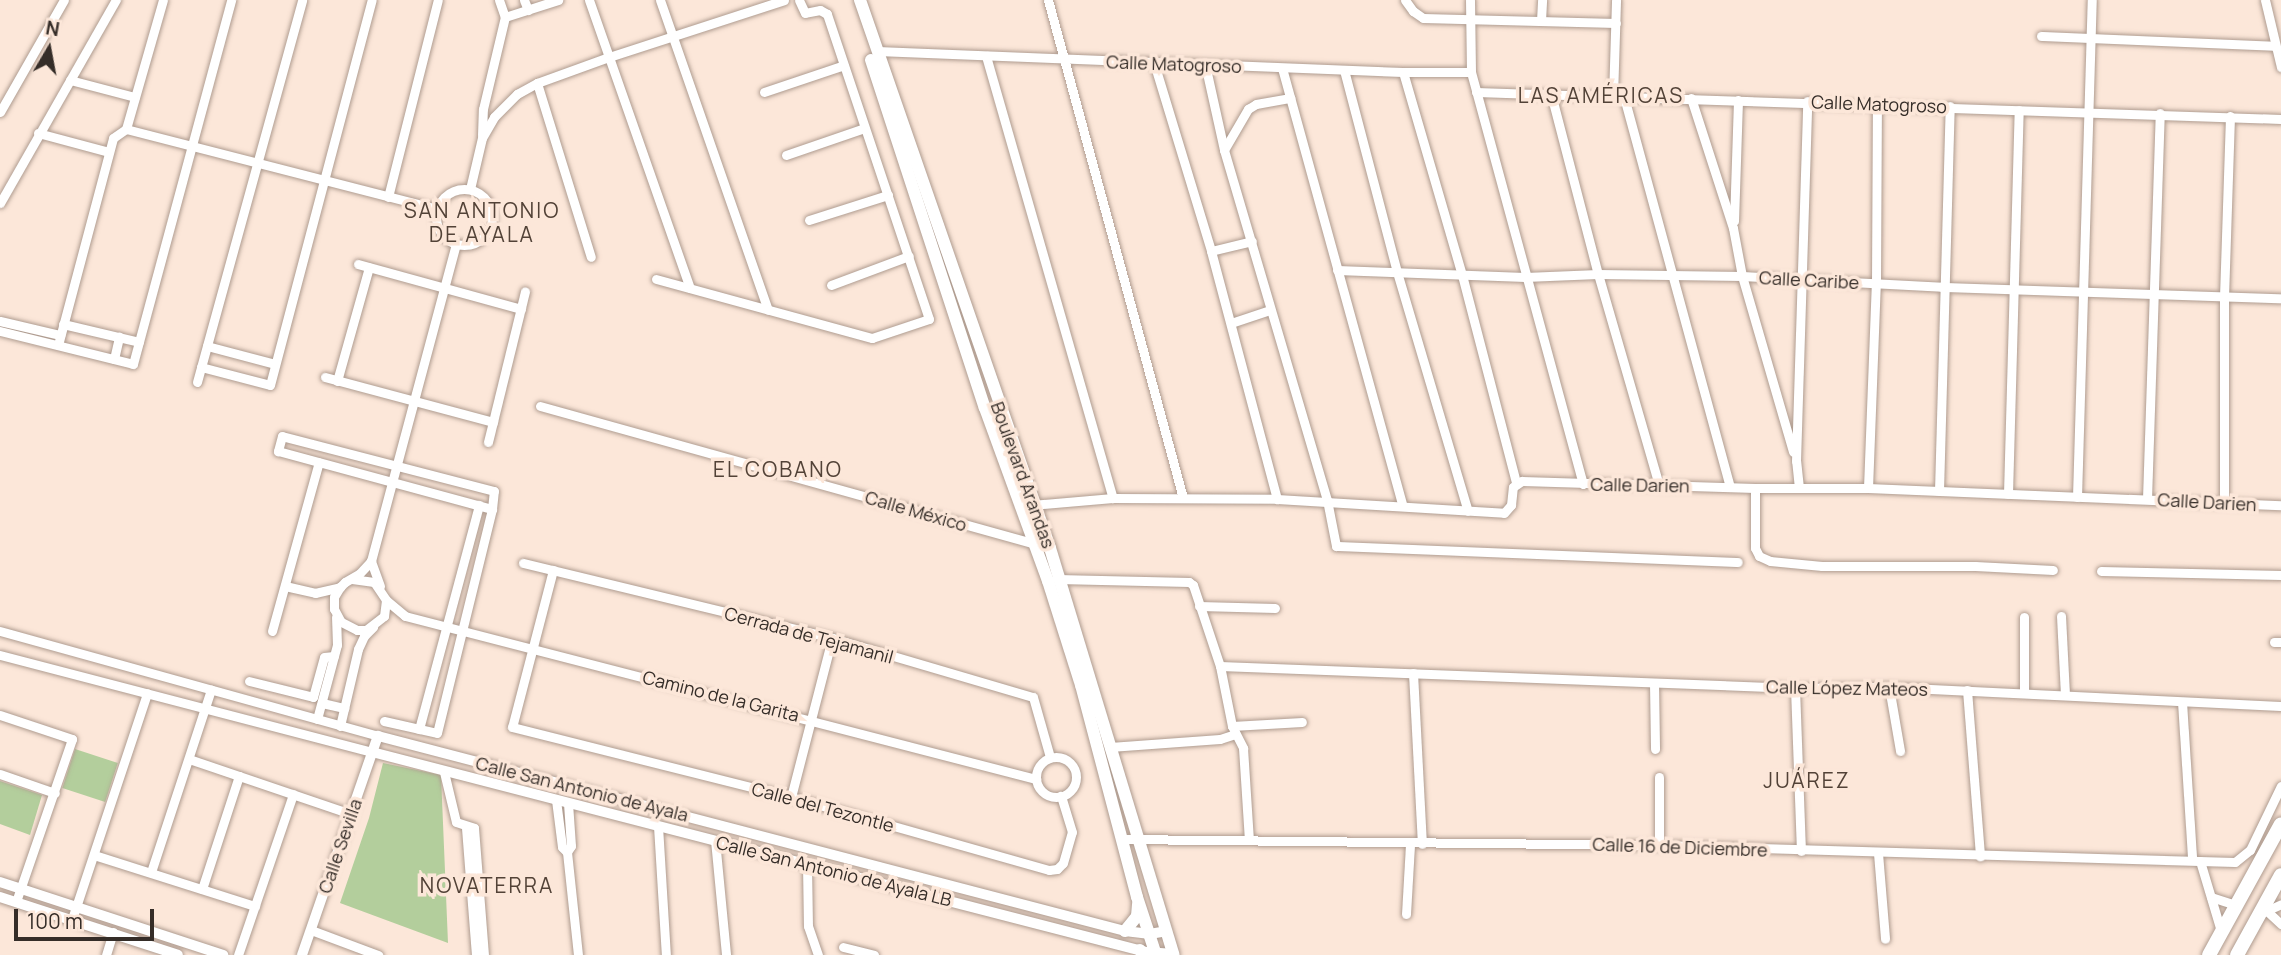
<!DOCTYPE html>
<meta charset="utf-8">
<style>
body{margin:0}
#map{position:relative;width:2281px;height:955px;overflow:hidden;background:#fce7d9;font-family:Manrope,sans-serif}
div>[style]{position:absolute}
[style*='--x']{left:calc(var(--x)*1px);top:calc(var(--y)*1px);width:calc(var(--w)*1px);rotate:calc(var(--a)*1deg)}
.green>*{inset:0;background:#b3ce9c;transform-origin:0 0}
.roads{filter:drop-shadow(0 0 2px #af9c90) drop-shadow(0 0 2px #af9c90)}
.minor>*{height:9px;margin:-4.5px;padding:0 4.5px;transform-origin:4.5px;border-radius:4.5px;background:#fff}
.minor>.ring{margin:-4.5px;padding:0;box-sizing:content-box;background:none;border:9px solid #fff;border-radius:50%}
.tertiary>*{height:10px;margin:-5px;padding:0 5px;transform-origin:5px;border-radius:5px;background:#fff}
.secondary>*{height:12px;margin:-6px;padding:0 6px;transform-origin:6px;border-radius:6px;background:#fff}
.primary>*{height:14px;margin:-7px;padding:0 7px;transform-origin:7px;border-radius:7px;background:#fff}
span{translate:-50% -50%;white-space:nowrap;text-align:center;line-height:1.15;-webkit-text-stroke:7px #fce7d9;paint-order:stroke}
.street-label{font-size:18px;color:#352d28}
.quarter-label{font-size:21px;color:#524237;letter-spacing:2px}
.north{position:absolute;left:14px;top:14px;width:70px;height:70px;-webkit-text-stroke:5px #fce7d9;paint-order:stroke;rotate:10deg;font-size:19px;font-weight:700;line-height:28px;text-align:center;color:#352d28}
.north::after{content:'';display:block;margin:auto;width:24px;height:32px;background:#352d28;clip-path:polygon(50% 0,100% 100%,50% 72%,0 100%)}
.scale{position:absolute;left:14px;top:909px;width:140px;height:32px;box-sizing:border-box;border:4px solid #352d28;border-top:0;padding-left:9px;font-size:21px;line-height:24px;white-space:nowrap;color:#352d28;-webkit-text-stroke:5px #fce7d9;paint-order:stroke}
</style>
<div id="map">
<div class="green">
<i style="left:75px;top:749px;width:45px;height:41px;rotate:18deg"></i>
<i style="clip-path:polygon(383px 763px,441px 775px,448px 943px,340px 903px,369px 818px)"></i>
<i style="clip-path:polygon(0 781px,42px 795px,30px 835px,0 824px)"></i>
</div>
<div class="roads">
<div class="minor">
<i style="--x:499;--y:0;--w:18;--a:71"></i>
<i style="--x:524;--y:0;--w:11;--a:68"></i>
<i style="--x:589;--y:0;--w:305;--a:70.7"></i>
<i style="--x:660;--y:0;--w:328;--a:70.8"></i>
<i style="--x:1048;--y:0;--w:516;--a:74.83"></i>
<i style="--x:1405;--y:0;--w:14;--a:54"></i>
<i style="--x:1413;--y:11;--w:12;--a:35"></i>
<i style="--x:1423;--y:18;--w:193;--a:1.5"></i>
<i style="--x:1470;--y:0;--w:72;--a:89.2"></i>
<i style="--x:1471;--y:72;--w:427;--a:74.8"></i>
<i style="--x:2265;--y:0;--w:69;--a:76.6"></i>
<i style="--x:505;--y:17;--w:56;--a:-17.8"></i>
<i style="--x:1541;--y:21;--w:21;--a:-87"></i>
<i style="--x:2041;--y:36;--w:234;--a:2.4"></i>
<i style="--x:877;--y:51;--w:526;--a:2.29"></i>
<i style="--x:1403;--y:72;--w:68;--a:0"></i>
<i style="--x:986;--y:56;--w:460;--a:74"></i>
<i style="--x:1154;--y:63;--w:196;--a:73.1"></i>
<i style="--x:1211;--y:251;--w:257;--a:75.1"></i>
<i style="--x:1205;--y:64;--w:88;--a:77.5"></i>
<i style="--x:1224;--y:150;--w:365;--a:73.6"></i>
<i style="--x:1327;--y:500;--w:47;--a:78.9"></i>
<i style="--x:1336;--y:546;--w:402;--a:2.3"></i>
<i style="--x:1282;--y:68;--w:454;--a:74.6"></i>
<i style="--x:1344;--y:70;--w:209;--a:75.3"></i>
<i style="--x:1397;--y:272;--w:249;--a:73.5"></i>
<i style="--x:1403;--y:72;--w:211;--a:73.8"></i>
<i style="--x:1462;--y:275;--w:215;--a:75.4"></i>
<i style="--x:70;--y:80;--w:67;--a:14.7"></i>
<i style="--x:537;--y:83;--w:182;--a:72.8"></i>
<i style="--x:764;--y:92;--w:84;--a:-18.6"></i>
<i style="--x:1476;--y:92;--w:805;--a:1.92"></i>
<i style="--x:1551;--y:94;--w:186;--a:75.4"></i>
<i style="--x:1598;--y:274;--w:220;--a:73.9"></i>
<i style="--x:1613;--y:97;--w:97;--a:-88.2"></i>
<i style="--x:1624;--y:97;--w:404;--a:74.8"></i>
<i style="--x:1691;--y:98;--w:137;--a:72.1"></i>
<i style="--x:1733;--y:228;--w:49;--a:79.4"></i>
<i style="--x:1742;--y:276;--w:183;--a:73.8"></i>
<i style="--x:0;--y:112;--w:129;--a:-60.3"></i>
<i style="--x:126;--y:129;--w:321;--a:14.4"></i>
<i style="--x:38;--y:133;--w:73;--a:15"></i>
<i style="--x:482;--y:135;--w:26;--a:-88"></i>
<i style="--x:483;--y:109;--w:95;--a:-76.6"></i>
<i style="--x:1224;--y:150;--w:48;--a:-59.7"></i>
<i style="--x:1248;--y:109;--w:9;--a:-32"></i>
<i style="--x:1256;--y:104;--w:35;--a:-10"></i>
<i style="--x:786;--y:155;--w:83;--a:-18.9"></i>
<i style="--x:470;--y:189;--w:52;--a:-76.8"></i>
<i style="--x:482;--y:138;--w:24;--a:-60"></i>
<i style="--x:494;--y:117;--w:33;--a:-45"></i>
<i style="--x:517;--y:94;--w:23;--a:-29"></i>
<i style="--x:537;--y:83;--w:77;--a:-19.9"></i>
<i style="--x:609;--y:57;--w:184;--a:-18"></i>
<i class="ring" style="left:436px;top:189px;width:47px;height:47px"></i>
<i style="--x:388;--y:197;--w:203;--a:-75.8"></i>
<i style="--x:0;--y:203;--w:234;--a:-60.3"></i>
<i style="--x:809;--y:220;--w:83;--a:-17.6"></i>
<i style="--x:1734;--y:221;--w:121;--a:-88.1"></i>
<i style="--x:1211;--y:251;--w:42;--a:-13.7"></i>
<i style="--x:358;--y:264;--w:169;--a:15.4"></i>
<i style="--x:1337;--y:270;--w:188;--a:2.1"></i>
<i style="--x:1525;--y:277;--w:73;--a:-2.4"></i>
<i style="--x:1598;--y:274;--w:144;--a:0.8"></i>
<i style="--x:1742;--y:276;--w:200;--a:3.1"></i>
<i style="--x:1942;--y:287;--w:339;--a:1.9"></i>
<i style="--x:656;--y:279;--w:224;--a:15.3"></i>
<i style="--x:872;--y:338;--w:60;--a:-18.4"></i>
<i style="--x:929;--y:319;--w:322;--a:-108.5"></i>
<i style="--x:827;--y:14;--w:8;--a:-150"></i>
<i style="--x:820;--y:10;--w:15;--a:169"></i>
<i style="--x:805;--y:13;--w:14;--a:-115"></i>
<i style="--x:831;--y:285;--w:83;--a:-20.4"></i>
<i style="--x:0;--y:321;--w:62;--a:13.1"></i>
<i style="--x:1231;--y:323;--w:41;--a:-18.4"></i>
<i style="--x:63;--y:324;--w:78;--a:13.3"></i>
<i style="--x:0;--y:331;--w:137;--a:13.9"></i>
<i style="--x:133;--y:364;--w:377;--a:-74.9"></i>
<i style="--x:58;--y:345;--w:214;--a:-75.1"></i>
<i style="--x:113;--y:138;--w:16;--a:-35"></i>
<i style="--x:126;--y:129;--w:134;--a:-74"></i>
<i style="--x:207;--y:346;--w:70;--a:14.8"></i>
<i style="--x:114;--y:359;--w:23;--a:-77"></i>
<i style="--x:201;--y:367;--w:71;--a:14.6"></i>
<i style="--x:270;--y:385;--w:398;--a:-75.2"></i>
<i style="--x:325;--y:377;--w:174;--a:15"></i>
<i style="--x:337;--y:381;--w:118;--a:-74.3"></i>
<i style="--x:197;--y:382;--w:396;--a:-74.6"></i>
<i style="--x:540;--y:406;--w:529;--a:15.56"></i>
<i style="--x:488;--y:442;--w:155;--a:-76.2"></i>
<i style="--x:1755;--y:488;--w:60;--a:90"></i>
<i style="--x:1755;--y:548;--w:9;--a:63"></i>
<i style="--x:1759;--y:556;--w:12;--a:24"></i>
<i style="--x:1770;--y:561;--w:52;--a:5.5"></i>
<i style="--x:1822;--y:566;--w:153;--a:0"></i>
<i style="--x:1975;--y:566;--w:78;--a:2.9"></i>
<i style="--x:1799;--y:488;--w:27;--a:-96"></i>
<i style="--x:1796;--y:461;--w:360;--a:-88.2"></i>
<i style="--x:1868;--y:488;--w:204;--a:-87.8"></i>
<i style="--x:1876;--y:284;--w:180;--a:-89.7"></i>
<i style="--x:1939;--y:491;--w:385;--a:-88.4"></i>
<i style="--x:2008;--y:494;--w:384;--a:-88.4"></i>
<i style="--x:2077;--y:497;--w:497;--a:-88.3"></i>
<i style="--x:2147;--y:499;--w:386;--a:-88.1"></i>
<i style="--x:2224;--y:503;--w:206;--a:-90"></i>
<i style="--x:2224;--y:297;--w:181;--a:-88.1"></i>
<i style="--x:1032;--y:505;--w:81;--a:-4.9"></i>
<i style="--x:1113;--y:498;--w:164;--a:0.3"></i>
<i style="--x:1277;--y:499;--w:227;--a:3.5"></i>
<i style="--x:1504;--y:513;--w:11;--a:-49"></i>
<i style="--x:1511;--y:505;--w:18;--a:-84"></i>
<i style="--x:1513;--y:487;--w:11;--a:-34"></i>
<i style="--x:1522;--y:481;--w:233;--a:1.7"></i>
<i style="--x:1755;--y:488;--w:113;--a:0"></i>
<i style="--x:1868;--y:488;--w:413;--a:2.4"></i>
<i style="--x:523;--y:563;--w:318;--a:13.6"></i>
<i style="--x:832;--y:638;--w:209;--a:16.4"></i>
<i style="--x:1033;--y:697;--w:62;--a:74.2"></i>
<i style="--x:553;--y:570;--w:162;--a:104.6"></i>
<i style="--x:512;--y:727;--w:288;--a:14.1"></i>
<i style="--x:791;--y:797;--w:268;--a:15.8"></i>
<i style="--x:1049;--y:870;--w:8;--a:-7"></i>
<i style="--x:1057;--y:869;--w:8;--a:-45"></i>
<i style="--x:1063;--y:863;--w:32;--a:-74"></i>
<i style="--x:1072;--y:832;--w:38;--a:-107"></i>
<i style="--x:2101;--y:571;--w:180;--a:1.3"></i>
<i style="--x:352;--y:579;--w:22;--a:8"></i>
<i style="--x:374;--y:582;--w:22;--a:56"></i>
<i style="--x:386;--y:600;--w:16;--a:97"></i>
<i style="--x:384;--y:616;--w:23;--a:142"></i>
<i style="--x:366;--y:630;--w:9;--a:180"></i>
<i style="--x:357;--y:630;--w:18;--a:-153"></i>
<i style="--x:341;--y:622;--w:15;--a:-118"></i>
<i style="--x:334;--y:609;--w:12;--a:-90"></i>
<i style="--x:334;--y:597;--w:12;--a:-59"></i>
<i style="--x:340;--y:587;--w:7;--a:-45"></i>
<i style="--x:345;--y:582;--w:16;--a:-30"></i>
<i style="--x:359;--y:574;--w:18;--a:-47"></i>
<i style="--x:1057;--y:579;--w:132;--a:1.3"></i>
<i style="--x:1189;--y:582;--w:5;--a:37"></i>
<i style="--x:1193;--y:585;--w:85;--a:71.6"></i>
<i style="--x:1220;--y:666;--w:61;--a:78.7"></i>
<i style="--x:1232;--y:726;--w:25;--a:63"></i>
<i style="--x:1243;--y:748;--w:92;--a:86.3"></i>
<i style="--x:285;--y:586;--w:31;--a:13"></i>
<i style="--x:315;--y:593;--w:26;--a:-13"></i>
<i style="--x:380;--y:586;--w:27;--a:-110"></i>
<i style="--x:371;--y:561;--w:328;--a:-75"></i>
<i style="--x:386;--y:600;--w:25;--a:40"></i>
<i style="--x:405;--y:616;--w:652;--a:14.48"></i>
<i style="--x:1199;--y:606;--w:76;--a:1.5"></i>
<i style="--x:2061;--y:616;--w:79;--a:87.1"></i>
<i style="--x:0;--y:631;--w:392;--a:15.5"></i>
<i style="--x:272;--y:631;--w:175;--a:-74.5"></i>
<i style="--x:2274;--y:642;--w:7;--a:0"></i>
<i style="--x:0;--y:655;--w:384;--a:14.6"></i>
<i style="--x:1220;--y:666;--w:575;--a:2.19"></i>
<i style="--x:1795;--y:688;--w:94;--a:-0.6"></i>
<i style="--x:1889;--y:687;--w:392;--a:2.8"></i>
<i style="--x:1413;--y:673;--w:171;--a:87"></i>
<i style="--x:249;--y:681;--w:66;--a:14"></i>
<i style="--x:313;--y:697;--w:41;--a:-74.6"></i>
<i style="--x:324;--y:657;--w:10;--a:-6"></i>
<i style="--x:1654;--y:683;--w:66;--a:89.1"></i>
<i style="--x:1889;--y:687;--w:65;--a:80.2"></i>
<i style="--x:1795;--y:688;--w:163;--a:87.9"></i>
<i style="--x:1967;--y:690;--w:167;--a:85.5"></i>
<i style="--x:2024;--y:693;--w:76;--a:-90"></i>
<i style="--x:2182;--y:702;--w:156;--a:86.3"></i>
<i style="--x:322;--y:703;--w:23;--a:13"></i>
<i style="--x:0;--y:715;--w:76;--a:18.4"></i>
<i style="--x:72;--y:739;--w:172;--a:109"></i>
<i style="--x:317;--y:719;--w:77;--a:-74.9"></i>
<i style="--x:337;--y:645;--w:28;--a:-92"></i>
<i style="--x:384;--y:721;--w:54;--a:12.8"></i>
<i style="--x:437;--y:733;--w:231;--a:-76.2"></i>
<i style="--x:492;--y:509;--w:18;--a:-84"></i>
<i style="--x:494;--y:491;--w:219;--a:-165.5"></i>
<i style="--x:282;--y:436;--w:16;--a:105"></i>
<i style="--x:278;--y:451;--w:222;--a:15.2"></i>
<i style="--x:340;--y:726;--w:79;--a:-76.8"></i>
<i style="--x:358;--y:649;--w:14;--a:-65"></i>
<i style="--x:364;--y:636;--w:13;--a:-45"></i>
<i style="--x:1232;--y:726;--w:70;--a:-3.3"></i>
<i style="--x:419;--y:729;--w:232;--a:-75"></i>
<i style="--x:1110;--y:747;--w:110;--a:-4.2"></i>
<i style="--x:1220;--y:739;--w:16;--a:-18"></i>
<i class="ring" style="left:1036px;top:757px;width:31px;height:31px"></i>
<i style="--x:189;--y:759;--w:171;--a:18.8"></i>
<i style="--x:444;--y:772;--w:51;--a:76.5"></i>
<i style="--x:456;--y:822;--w:19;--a:18"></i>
<i style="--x:474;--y:828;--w:127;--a:85.5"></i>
<i style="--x:0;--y:774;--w:58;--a:19.1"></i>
<i style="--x:1659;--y:777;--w:68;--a:90"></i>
<i style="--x:791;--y:797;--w:164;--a:-75.5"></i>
<i style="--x:556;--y:800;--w:47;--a:82.7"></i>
<i style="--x:562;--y:847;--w:7;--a:45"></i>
<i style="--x:568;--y:803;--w:43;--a:86"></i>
<i style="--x:571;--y:846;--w:7;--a:124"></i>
<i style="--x:567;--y:852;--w:104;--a:83.9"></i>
<i style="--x:658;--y:826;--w:129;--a:86.5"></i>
<i style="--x:466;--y:828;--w:127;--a:85.5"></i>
<i style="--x:1122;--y:839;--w:537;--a:0.64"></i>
<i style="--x:1659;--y:845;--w:576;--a:1.69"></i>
<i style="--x:2235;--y:862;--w:19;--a:-39"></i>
<i style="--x:2250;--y:850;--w:71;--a:-64.2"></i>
<i style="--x:715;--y:840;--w:116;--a:84.5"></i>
<i style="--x:1878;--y:853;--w:86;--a:85.3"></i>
<i style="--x:94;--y:855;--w:169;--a:17.6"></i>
<i style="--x:2200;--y:861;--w:73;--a:73.3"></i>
<i style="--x:807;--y:864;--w:62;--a:89.1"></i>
<i style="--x:808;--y:926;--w:31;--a:71"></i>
<i style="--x:151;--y:872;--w:192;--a:-71.8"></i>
<i style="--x:202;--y:889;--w:119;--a:-71.9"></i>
<i style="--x:2211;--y:897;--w:26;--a:18"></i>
<i style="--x:2268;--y:912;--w:18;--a:43"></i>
<i style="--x:1406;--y:914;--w:70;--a:-86.7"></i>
<i style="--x:2259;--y:914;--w:24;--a:-24"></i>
<i style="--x:72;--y:919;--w:238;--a:-71.6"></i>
<i style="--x:311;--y:930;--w:72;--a:20.5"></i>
<i style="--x:843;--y:947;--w:32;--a:14"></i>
<i style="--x:106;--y:955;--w:24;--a:-73"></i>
<i style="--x:238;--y:955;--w:170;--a:-71.1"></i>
</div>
<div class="tertiary">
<i style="--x:372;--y:752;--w:799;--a:14.49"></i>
<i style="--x:1146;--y:952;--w:28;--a:4"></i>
<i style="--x:0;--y:882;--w:235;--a:18.1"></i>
<i style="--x:0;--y:897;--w:187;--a:18"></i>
<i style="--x:302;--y:955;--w:232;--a:-70.9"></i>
<i style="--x:378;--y:736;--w:772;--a:14.63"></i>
<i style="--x:1125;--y:931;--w:25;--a:7"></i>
<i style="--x:1150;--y:934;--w:17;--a:-10"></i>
</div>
<div class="secondary">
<i style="--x:860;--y:0;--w:580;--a:70.88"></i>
<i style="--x:1050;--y:548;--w:425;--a:73.1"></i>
<i style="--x:871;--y:60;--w:366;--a:71.9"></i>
<i style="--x:985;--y:408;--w:184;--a:70"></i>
<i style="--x:1048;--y:581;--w:109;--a:72.4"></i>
<i style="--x:1081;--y:685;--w:219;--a:75.2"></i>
<i style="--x:1137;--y:897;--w:61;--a:71.9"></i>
<i style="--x:1125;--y:931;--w:19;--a:-51"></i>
<i style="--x:1137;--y:916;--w:12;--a:-85"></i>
<i style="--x:1140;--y:950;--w:6;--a:59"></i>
</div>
<div class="primary">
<i style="--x:2209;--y:955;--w:149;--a:-61.2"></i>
<i style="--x:2237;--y:955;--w:91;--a:-61.2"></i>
</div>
</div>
<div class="street-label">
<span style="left:1174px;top:64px;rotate:2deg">Calle Matogroso</span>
<span style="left:1879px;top:104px;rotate:2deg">Calle Matogroso</span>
<span style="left:1809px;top:280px;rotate:3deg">Calle Caribe</span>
<span style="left:1023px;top:475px;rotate:70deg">Boulevard Arandas</span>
<span style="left:1640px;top:485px;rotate:1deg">Calle Darien</span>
<span style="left:2207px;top:502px;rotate:3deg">Calle Darien</span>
<span style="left:916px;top:511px;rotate:16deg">Calle México</span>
<span style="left:809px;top:635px;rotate:15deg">Cerrada de Tejamanil</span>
<span style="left:1847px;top:688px;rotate:1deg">Calle López Mateos</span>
<span style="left:721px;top:696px;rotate:14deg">Camino de la Garita</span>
<span style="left:582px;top:789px;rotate:14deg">Calle San Antonio de Ayala</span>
<span style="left:823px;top:807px;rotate:15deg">Calle del Tezontle</span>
<span style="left:340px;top:846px;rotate:-71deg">Calle Sevilla</span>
<span style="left:1680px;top:847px;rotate:2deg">Calle 16 de Diciembre</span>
<span style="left:834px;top:871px;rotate:14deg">Calle San Antonio de Ayala LB</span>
</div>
<div class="quarter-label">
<span style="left:1601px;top:95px">LAS AMÉRICAS</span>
<span style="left:482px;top:222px">SAN ANTONIO<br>DE AYALA</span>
<span style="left:778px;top:469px">EL COBANO</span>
<span style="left:1807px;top:780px">JUÁREZ</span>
<span style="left:487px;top:885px">NOVATERRA</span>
</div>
<div class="north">N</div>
<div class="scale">100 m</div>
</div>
